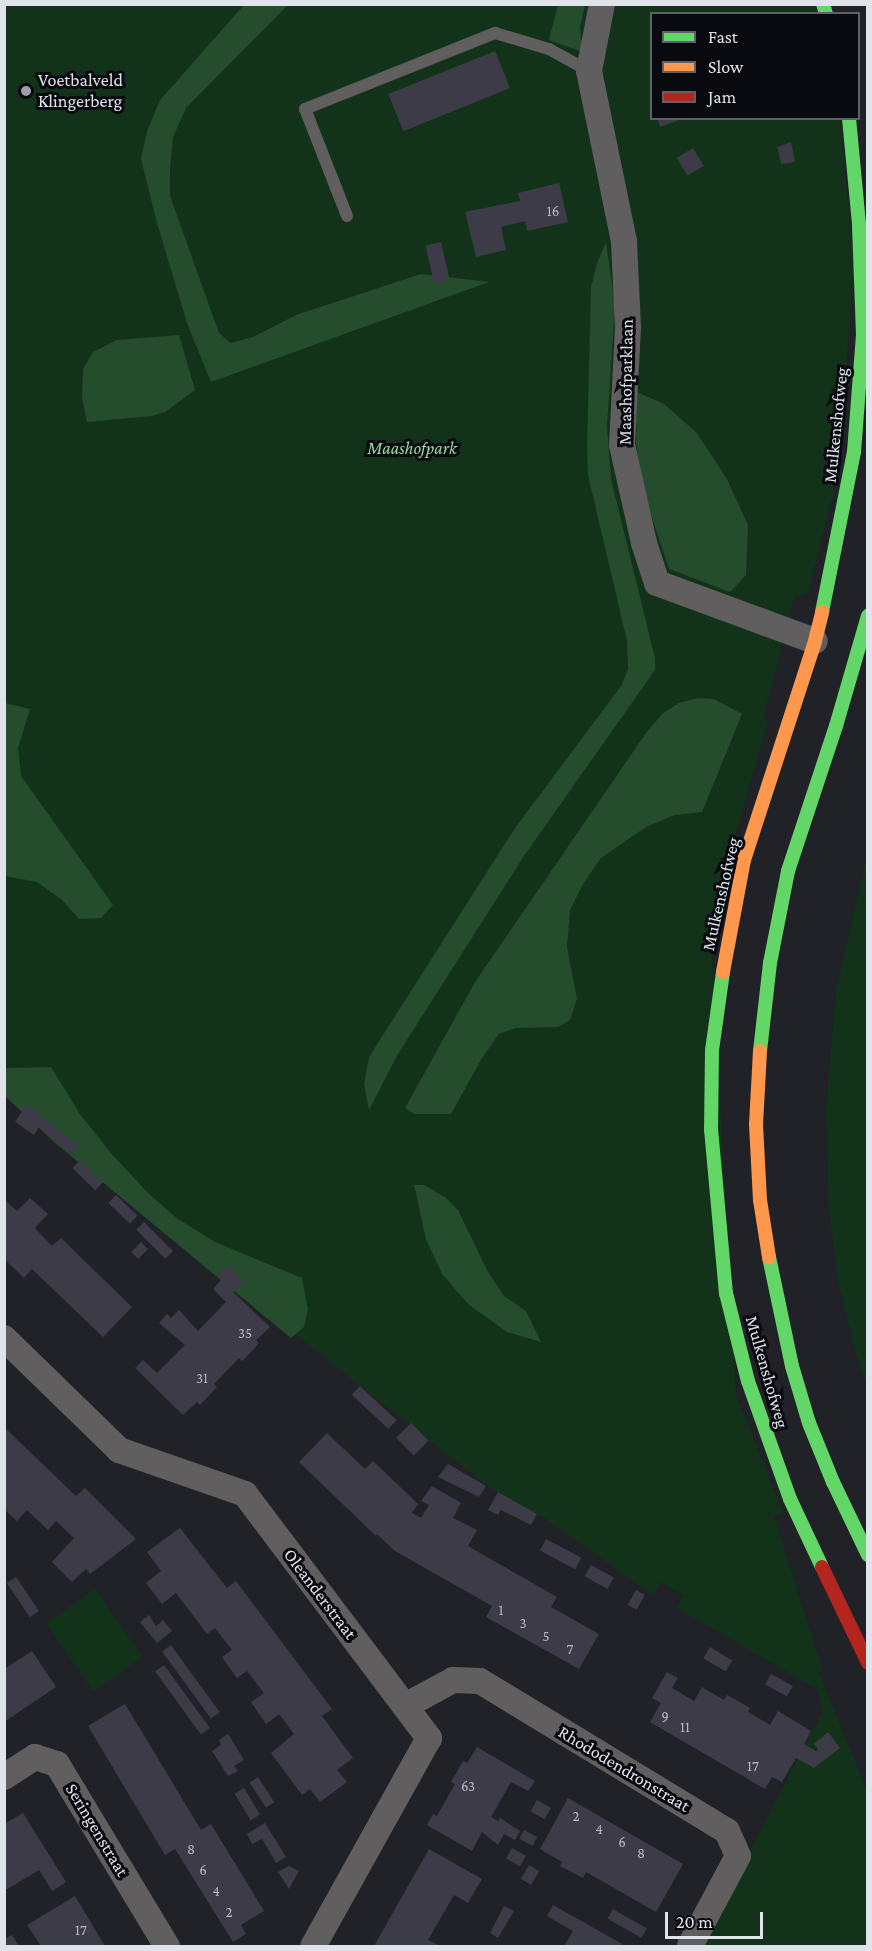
<!DOCTYPE html>
<style>
body{margin:0}
#map{position:relative;width:872px;height:1951px;overflow:hidden;background:#202228;font-family:"Crimson Pro",serif}
div>[style]{position:absolute}
[style*='--x']{left:calc(var(--x)*1px);top:calc(var(--y)*1px);width:calc(var(--w)*1px);rotate:calc(var(--a)*1deg)}
.green>*{inset:0;background:#13321a;transform-origin:0 0}
.forest>*{inset:0;background:#244c2d}
.building>*{inset:0;background:#3d3b47;transform-origin:0 0}
.lane>*{height:12px;margin:-6px;padding:0 6px;transform-origin:6px;border-radius:6px;background:#605e5e}
.street>*{height:26px;margin:-13px;padding:0 13px;transform-origin:13px;border-radius:13px;background:#605e5e}
.fast>*{height:14px;margin:-7px;padding:0 7px;transform-origin:7px;border-radius:7px;background:#63d668}
.slow>*{height:14px;margin:-7px;padding:0 7px;transform-origin:7px;border-radius:7px;background:#ff974d}
.jam>*{height:14px;margin:-7px;padding:0 7px;transform-origin:7px;border-radius:7px;background:#b3261e}
.dots>*{width:16px;height:16px;translate:-50% -50%;box-sizing:border-box;border:3px solid #090a0f;border-radius:50%}
span{translate:-50% -50%;white-space:nowrap;text-align:center;line-height:1.15;-webkit-text-stroke:6px #090a0f;paint-order:stroke}
.number-label{font-size:15px;color:#b8b9c2}
.number-label span{-webkit-text-stroke-width:0}
.poi-label{font-size:18px;color:#e1e3eb}
.left{translate:0 -50%;text-align:left}
.street-label{font-size:18px;color:#e1e3eb}
.park-label{font-size:18px;color:#94db9e;font-style:italic}
.frame{position:absolute;inset:0;border:6px solid #e1e3eb;pointer-events:none}
.legend{position:absolute;left:650px;top:12px;width:210px;height:108px;box-sizing:border-box;background:#090a0f;border:2px solid #5f6167;margin:0;padding:8px 10px;list-style:none;font-size:18px;color:#e1e3eb}
.legend li{display:flex;align-items:center;gap:12px;height:30px}
.legend b{width:30px;border:2px solid #5f6167}
.scale{position:absolute;left:665px;top:1912px;width:98px;height:27px;box-sizing:border-box;border:3px solid #e1e3eb;border-top:0;padding-left:8px;font-size:18px;line-height:21px;white-space:nowrap;color:#e1e3eb;-webkit-text-stroke:4px #090a0f;paint-order:stroke}
</style>
<div id="map">
<div class="green">
<i style="clip-path:polygon(5px 5px,814px 5px,817px 13px,652px 14px,652px 118px,840px 119px,854px 267px,837px 477px,808px 593px,794px 597px,763px 719px,768px 721px,727px 865px,712px 956px,736px 1395px,783px 1512px,774px 1516px,823px 1672px,818px 1670px,867px 1791px,867px 1946px,700px 1945px,823px 1711px,817px 1689px,677px 1608px,683px 1595px,660px 1582px,653px 1595px,546px 1519px,489px 1487px,207px 1265px,5px 1094px)"></i>
<i style="clip-path:polygon(867px 856px,868px 1387px,867px 1387px,859px 1365px,838px 1281px,829px 1209px,826px 1110px,836px 991px)"></i>
<i style="left:95px;top:1589px;width:83px;height:60px;rotate:55deg"></i>
</div>
<div class="forest">
<i style="clip-path:polygon(244px 5px,288px 5px,186px 108px,173px 137px,170px 170px,170px 196px,219px 333px,231px 343px,253px 337px,296px 315px,421px 274px,489px 282px,211px 382px,187px 323px,157px 223px,141px 159px,147px 131px,160px 100px)"></i>
<i style="clip-path:polygon(558px 5px,585px 5px,580px 27px,582px 52px,549px 40px)"></i>
<i style="clip-path:polygon(606px 242px,615px 306px,607px 426px,611px 479px,655px 658px,655px 670px,524px 856px,398px 1054px,369px 1110px,364px 1084px,369px 1057px,515px 828px,621px 686px,628px 669px,627px 641px,588px 475px,587px 446px,591px 287px,597px 263px)"></i>
<i style="clip-path:polygon(179px 335px,195px 390px,165px 412px,152px 416px,87px 422px,82px 397px,83px 369px,93px 352px,117px 340px)"></i>
<i style="clip-path:polygon(637px 392px,664px 404px,696px 432px,727px 479px,748px 525px,746px 575px,730px 592px,669px 569px,642px 487px,636px 442px)"></i>
<i style="clip-path:polygon(698px 698px,714px 699px,742px 714px,702px 812px,675px 815px,646px 827px,601px 858px,583px 884px,570px 910px,567px 947px,577px 999px,570px 1020px,558px 1027px,516px 1028px,499px 1034px,482px 1058px,451px 1114px,414px 1114px,405px 1108px,475px 982px,646px 733px,663px 713px,679px 703px)"></i>
<i style="clip-path:polygon(5px 703px,30px 709px,18px 748px,21px 776px,113px 905px,101px 918px,79px 919px,62px 900px,37px 882px,5px 876px)"></i>
<i style="clip-path:polygon(51px 1067px,80px 1114px,110px 1152px,149px 1194px,178px 1219px,215px 1242px,302px 1278px,308px 1309px,304px 1327px,291px 1338px,54px 1142px,5px 1096px,4px 1068px)"></i>
<i style="clip-path:polygon(414px 1185px,424px 1185px,445px 1197px,458px 1210px,487px 1270px,504px 1296px,526px 1311px,541px 1342px,507px 1332px,469px 1305px,442px 1274px,426px 1239px)"></i>
</div>
<div class="building">
<i style="left:495px;top:51px;width:40px;height:115px;rotate:68deg"></i>
<i style="clip-path:polygon(657px 118px,681px 118px,681px 119px,660px 127px)"></i>
<i style="clip-path:polygon(791px 142px,795px 162px,781px 164px,777px 147px)"></i>
<i style="left:693px;top:148px;width:21px;height:19px;rotate:59deg"></i>
<i style="clip-path:polygon(559px 183px,568px 222px,527px 231px,525px 221px,501px 227px,506px 250px,476px 257px,465px 212px,520px 201px,518px 193px)"></i>
<i style="left:441px;top:242px;width:39px;height:16px;rotate:77deg"></i>
<i style="clip-path:polygon(27px 1104px,79px 1146px,71px 1155px,39px 1127px,34px 1135px,15px 1122px)"></i>
<i style="left:80px;top:1160px;width:32px;height:11px;rotate:44deg"></i>
<i style="left:116px;top:1195px;width:30px;height:11px;rotate:44deg"></i>
<i style="clip-path:polygon(30px 1198px,48px 1214px,35px 1228px,52px 1246px,61px 1238px,132px 1307px,103px 1337px,32px 1269px,24px 1278px,4px 1259px,4px 1199px,17px 1211px)"></i>
<i style="left:144px;top:1222px;width:41px;height:11px;rotate:45deg"></i>
<i style="left:141px;top:1242px;width:10px;height:14px;rotate:45deg"></i>
<i style="clip-path:polygon(228px 1265px,245px 1281px,233px 1292px,270px 1327px,256px 1340px,259px 1343px,251px 1352px,242px 1361px,239px 1358px,214px 1384px,217px 1387px,200px 1405px,197px 1402px,183px 1415px,135px 1368px,143px 1360px,157px 1373px,185px 1345px,159px 1323px,167px 1314px,171px 1318px,179px 1310px,198px 1331px,226px 1302px,213px 1289px,221px 1280px,217px 1276px)"></i>
<i style="left:360px;top:1386px;width:50px;height:12px;rotate:43deg"></i>
<i style="left:411px;top:1423px;width:25px;height:21px;rotate:45deg"></i>
<i style="clip-path:polygon(4px 1427px,76px 1496px,85px 1488px,136px 1539px,90px 1574px,86px 1569px,72px 1582px,52px 1562px,74px 1538px,56px 1521px,48px 1530px,27px 1510px,17px 1521px,4px 1509px)"></i>
<i style="clip-path:polygon(327px 1433px,365px 1469px,373px 1461px,418px 1504px,412px 1513px,421px 1518px,429px 1505px,421px 1501px,432px 1486px,461px 1503px,453px 1518px,477px 1530px,468px 1546px,557px 1597px,551px 1607px,599px 1634px,579px 1669px,486px 1617px,492px 1606px,395px 1551px,377px 1534px,376px 1536px,299px 1462px)"></i>
<i style="clip-path:polygon(448px 1464px,486px 1486px,479px 1497px,438px 1477px)"></i>
<i style="clip-path:polygon(498px 1492px,537px 1514px,531px 1525px,501px 1510px,498px 1515px,488px 1510px)"></i>
<i style="clip-path:polygon(180px 1528px,227px 1588px,236px 1581px,332px 1709px,322px 1716px,353px 1758px,337px 1770px,347px 1782px,320px 1802px,310px 1789px,302px 1795px,271px 1753px,294px 1734px,279px 1714px,266px 1724px,251px 1702px,264px 1693px,247px 1671px,237px 1678px,222px 1657px,232px 1650px,215px 1628px,207px 1634px,176px 1593px,162px 1604px,146px 1583px,161px 1571px,147px 1552px)"></i>
<i style="left:546px;top:1539px;width:40px;height:13px;rotate:28deg"></i>
<i style="left:591px;top:1565px;width:26px;height:13px;rotate:29deg"></i>
<i style="left:16px;top:1577px;width:41px;height:11px;rotate:56deg"></i>
<i style="left:636px;top:1590px;width:10px;height:17px;rotate:29deg"></i>
<i style="clip-path:polygon(149px 1615px,156px 1626px,163px 1620px,172px 1631px,157px 1643px,140px 1622px)"></i>
<i style="left:171px;top:1645px;width:83px;height:11px;rotate:54deg"></i>
<i style="left:710px;top:1647px;width:26px;height:13px;rotate:31deg"></i>
<i style="clip-path:polygon(32px 1651px,56px 1687px,4px 1722px,4px 1669px)"></i>
<i style="left:164px;top:1665px;width:78px;height:11px;rotate:54deg"></i>
<i style="clip-path:polygon(667px 1672px,678px 1678px,672px 1688px,694px 1701px,702px 1687px,724px 1700px,727px 1695px,750px 1708px,748px 1712px,770px 1725px,778px 1711px,811px 1731px,804px 1744px,816px 1751px,818px 1749px,814px 1744px,828px 1732px,840px 1748px,814px 1768px,796px 1758px,782px 1782px,772px 1777px,765px 1789px,650px 1722px,661px 1703px,652px 1698px)"></i>
<i style="left:771px;top:1674px;width:25px;height:12px;rotate:29deg"></i>
<i style="clip-path:polygon(125px 1704px,201px 1830px,211px 1824px,264px 1911px,241px 1925px,246px 1934px,233px 1942px,175px 1849px,165px 1855px,88px 1726px)"></i>
<i style="clip-path:polygon(228px 1734px,244px 1760px,234px 1766px,238px 1771px,228px 1776px,212px 1751px,221px 1745px,219px 1740px)"></i>
<i style="clip-path:polygon(477px 1747px,535px 1781px,528px 1791px,511px 1782px,491px 1817px,498px 1821px,500px 1818px,520px 1831px,515px 1840px,504px 1834px,498px 1845px,482px 1832px,472px 1851px,427px 1825px,433px 1814px,437px 1816px,455px 1784px,451px 1782px,463px 1761px,467px 1763px)"></i>
<i style="left:258px;top:1777px;width:30px;height:10px;rotate:57deg"></i>
<i style="left:244px;top:1788px;width:31px;height:11px;rotate:59deg"></i>
<i style="clip-path:polygon(568px 1798px,683px 1864px,656px 1912px,586px 1872px,583px 1878px,560px 1866px,562px 1862px,540px 1849px)"></i>
<i style="left:537px;top:1800px;width:16px;height:13px;rotate:30deg"></i>
<i style="clip-path:polygon(23px 1813px,66px 1882px,52px 1891px,39px 1870px,4px 1891px,4px 1824px)"></i>
<i style="clip-path:polygon(265px 1823px,286px 1857px,276px 1863px,262px 1839px,252px 1844px,247px 1834px)"></i>
<i style="left:524px;top:1830px;width:15px;height:10px;rotate:28deg"></i>
<i style="left:512px;top:1848px;width:16px;height:12px;rotate:30deg"></i>
<i style="clip-path:polygon(429px 1849px,482px 1879px,468px 1903px,454px 1895px,428px 1940px,440px 1946px,374px 1946px)"></i>
<i style="left:529px;top:1865px;width:12px;height:16px;rotate:31deg"></i>
<i style="clip-path:polygon(289px 1866px,299px 1871px,289px 1889px,278px 1872px)"></i>
<i style="clip-path:polygon(75px 1896px,105px 1946px,41px 1946px,27px 1925px)"></i>
<i style="clip-path:polygon(553px 1905px,622px 1944px,621px 1946px,564px 1946px,573px 1931px,547px 1916px)"></i>
<i style="clip-path:polygon(504px 1906px,514px 1911px,498px 1938px,490px 1933px)"></i>
<i style="left:613px;top:1909px;width:39px;height:11px;rotate:30deg"></i>
<i style="clip-path:polygon(12px 1935px,19px 1946px,7px 1946px,4px 1939px)"></i>
</div>
<div class="lane">
<i style="--x:347;--y:216;--w:115;--a:-111.4"></i>
<i style="--x:305;--y:109;--w:205;--a:-21.8"></i>
<i style="--x:495;--y:33;--w:56;--a:16.5"></i>
<i style="--x:549;--y:49;--w:46;--a:28.8"></i>
</div>
<div class="street">
<i style="--x:602;--y:4;--w:68;--a:101"></i>
<i style="--x:589;--y:71;--w:175;--a:78.4"></i>
<i style="--x:624;--y:242;--w:85;--a:87.3"></i>
<i style="--x:628;--y:327;--w:118;--a:92.9"></i>
<i style="--x:622;--y:445;--w:100;--a:77.3"></i>
<i style="--x:644;--y:543;--w:42;--a:72"></i>
<i style="--x:657;--y:583;--w:168;--a:20.2"></i>
<i style="--x:4;--y:1338;--w:161;--a:44.2"></i>
<i style="--x:119;--y:1450;--w:133;--a:19.2"></i>
<i style="--x:245;--y:1494;--w:306;--a:53"></i>
<i style="--x:429;--y:1738;--w:238;--a:119.1"></i>
<i style="--x:405;--y:1706;--w:55;--a:-28.4"></i>
<i style="--x:453;--y:1680;--w:27;--a:2"></i>
<i style="--x:480;--y:1681;--w:289;--a:31.3"></i>
<i style="--x:727;--y:1831;--w:27;--a:66"></i>
<i style="--x:738;--y:1856;--w:102;--a:118.1"></i>
<i style="--x:4;--y:1777;--w:37;--a:-33"></i>
<i style="--x:35;--y:1757;--w:23;--a:18"></i>
<i style="--x:57;--y:1764;--w:213;--a:58.9"></i>
</div>
<div class="fast">
<i style="--x:823;--y:4;--w:10;--a:73"></i>
<i style="--x:822;--y:612;--w:163;--a:-78.7"></i>
<i style="--x:854;--y:452;--w:117;--a:-85.6"></i>
<i style="--x:863;--y:335;--w:111;--a:-92.1"></i>
<i style="--x:859;--y:224;--w:106;--a:-95.4"></i>
<i style="--x:723;--y:972;--w:79;--a:98"></i>
<i style="--x:712;--y:1050;--w:79;--a:90.7"></i>
<i style="--x:711;--y:1129;--w:165;--a:84.8"></i>
<i style="--x:726;--y:1293;--w:91;--a:76"></i>
<i style="--x:748;--y:1381;--w:125;--a:70.4"></i>
<i style="--x:790;--y:1499;--w:75;--a:64.8"></i>
<i style="--x:760;--y:1051;--w:89;--a:-83.5"></i>
<i style="--x:770;--y:963;--w:94;--a:-78.9"></i>
<i style="--x:788;--y:871;--w:153;--a:-71.7"></i>
<i style="--x:836;--y:726;--w:115;--a:-73.8"></i>
<i style="--x:769;--y:1257;--w:111;--a:78.1"></i>
<i style="--x:792;--y:1366;--w:59;--a:73.4"></i>
<i style="--x:809;--y:1423;--w:64;--a:67.9"></i>
<i style="--x:833;--y:1482;--w:81;--a:64.4"></i>
</div>
<div class="slow">
<i style="--x:723;--y:972;--w:114;--a:-79.4"></i>
<i style="--x:744;--y:860;--w:230;--a:-72"></i>
<i style="--x:815;--y:641;--w:30;--a:-76"></i>
<i style="--x:760;--y:1051;--w:73;--a:93.1"></i>
<i style="--x:756;--y:1124;--w:76;--a:87"></i>
<i style="--x:760;--y:1200;--w:58;--a:81"></i>
</div>
<div class="jam">
<i style="--x:822;--y:1567;--w:106;--a:64.4"></i>
</div>
<div class="dots">
<i style="left:26px;top:91px;background:#9d9fa7"></i>
</div>
<div class="number-label">
<span style="left:553px;top:212px">16</span>
<span style="left:245px;top:1334px">35</span>
<span style="left:202px;top:1379px">31</span>
<span style="left:501px;top:1611px">1</span>
<span style="left:523px;top:1624px">3</span>
<span style="left:546px;top:1637px">5</span>
<span style="left:570px;top:1650px">7</span>
<span style="left:665px;top:1717px">9</span>
<span style="left:685px;top:1728px">11</span>
<span style="left:753px;top:1767px">17</span>
<span style="left:468px;top:1787px">63</span>
<span style="left:576px;top:1817px">2</span>
<span style="left:599px;top:1830px">4</span>
<span style="left:622px;top:1843px">6</span>
<span style="left:191px;top:1850px">8</span>
<span style="left:641px;top:1854px">8</span>
<span style="left:203px;top:1871px">6</span>
<span style="left:216px;top:1892px">4</span>
<span style="left:229px;top:1913px">2</span>
<span style="left:81px;top:1931px">17</span>
</div>
<div class="poi-label">
<span class="left" style="left:38px;top:91px">Voetbalveld<br>Klingerberg</span>
</div>
<div class="street-label">
<span style="left:626px;top:382px;rotate:-89deg">Maashofparklaan</span>
<span style="left:836px;top:425px;rotate:-84deg">Mulkenshofweg</span>
<span style="left:721px;top:894px;rotate:-77deg">Mulkenshofweg</span>
<span style="left:767px;top:1372px;rotate:74deg">Mulkenshofweg</span>
<span style="left:320px;top:1594px;rotate:53deg">Oleanderstraat</span>
<span style="left:624px;top:1769px;rotate:31deg">Rhododendronstraat</span>
<span style="left:97px;top:1830px;rotate:59deg">Seringenstraat</span>
</div>
<div class="park-label">
<span style="left:412px;top:448px">Maashofpark</span>
</div>
<div class="frame"></div>
<ul class="legend">
<li><b style="height:8px;background:#63d668"></b>Fast</li>
<li><b style="height:8px;background:#ff974d"></b>Slow</li>
<li><b style="height:8px;background:#b3261e"></b>Jam</li>
</ul>
<div class="scale">20 m</div>
</div>
